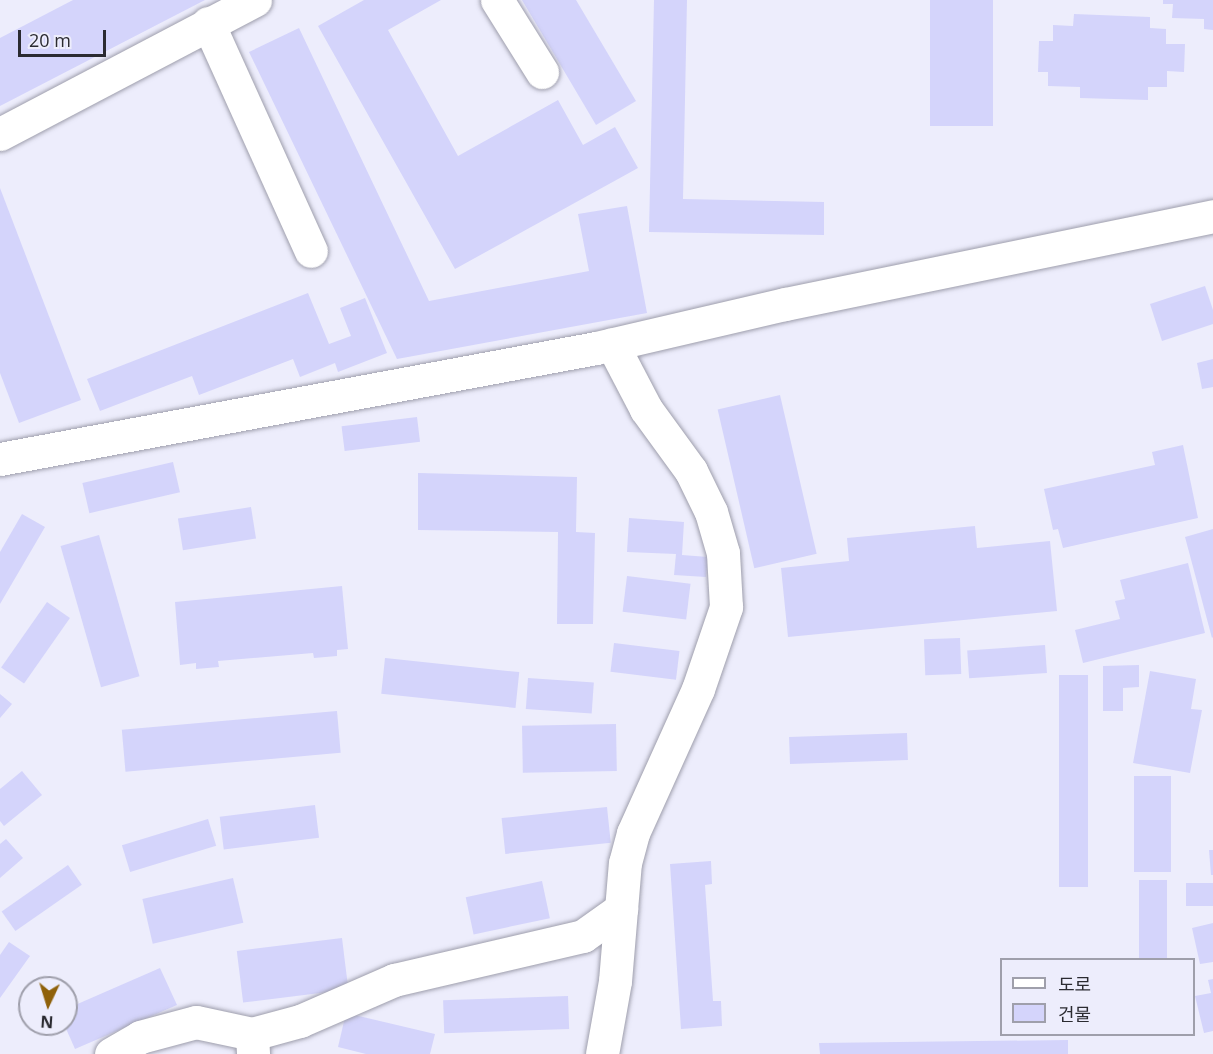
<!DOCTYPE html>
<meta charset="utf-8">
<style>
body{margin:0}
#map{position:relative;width:1213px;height:1054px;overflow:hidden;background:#ededfc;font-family:"Open Sans","Noto Sans KR",sans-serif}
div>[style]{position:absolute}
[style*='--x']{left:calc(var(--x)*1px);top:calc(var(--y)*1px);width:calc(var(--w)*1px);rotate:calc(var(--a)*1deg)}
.building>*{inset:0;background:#d4d4fb;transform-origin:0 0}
.roads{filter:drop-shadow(0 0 2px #9e9eac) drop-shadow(0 0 2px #9e9eac)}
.minor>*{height:33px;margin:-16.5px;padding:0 16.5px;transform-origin:16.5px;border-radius:16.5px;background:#fff}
span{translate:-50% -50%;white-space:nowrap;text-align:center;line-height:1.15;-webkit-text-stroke:5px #ededfc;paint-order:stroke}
.legend{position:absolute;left:1000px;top:958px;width:195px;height:78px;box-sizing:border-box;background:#ededfc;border:2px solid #9f9fab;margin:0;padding:8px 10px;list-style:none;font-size:18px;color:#2b2b31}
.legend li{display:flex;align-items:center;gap:12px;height:30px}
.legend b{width:30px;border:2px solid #9f9fab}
.north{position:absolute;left:18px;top:976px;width:60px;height:60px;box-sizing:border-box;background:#ededfc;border:2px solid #9f9fab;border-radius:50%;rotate:184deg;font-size:16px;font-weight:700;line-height:24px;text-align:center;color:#2b2b31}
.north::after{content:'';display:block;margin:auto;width:21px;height:27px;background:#8f610a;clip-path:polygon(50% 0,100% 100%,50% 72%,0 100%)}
.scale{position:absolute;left:18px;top:30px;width:88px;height:27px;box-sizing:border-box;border:3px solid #2b2b31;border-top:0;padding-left:8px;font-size:18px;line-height:21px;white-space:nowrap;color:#2b2b31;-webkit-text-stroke:4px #ededfc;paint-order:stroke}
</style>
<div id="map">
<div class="building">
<i style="clip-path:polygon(73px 0,205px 0,0 106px,0 38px)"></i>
<i style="clip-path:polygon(364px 0,441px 0,388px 30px,458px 156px,558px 100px,583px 145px,615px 127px,638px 168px,455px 269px,318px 26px)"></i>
<i style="clip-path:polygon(522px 0,576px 0,636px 101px,596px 125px)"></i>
<i style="clip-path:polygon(654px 0,687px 0,683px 199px,824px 202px,824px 235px,649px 232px)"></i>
<i style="left:930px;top:0;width:63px;height:126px"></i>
<i style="clip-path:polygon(1163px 0,1213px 0,1213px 30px,1204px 29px,1204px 19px,1172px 18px,1173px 4px,1163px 4px)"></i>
<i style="clip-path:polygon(1074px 14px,1150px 17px,1150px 28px,1166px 29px,1166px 44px,1185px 44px,1184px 72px,1167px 71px,1167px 87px,1148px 87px,1148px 100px,1080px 98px,1080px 87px,1048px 86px,1048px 72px,1038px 72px,1039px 41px,1053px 41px,1053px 25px,1073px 26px)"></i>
<i style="clip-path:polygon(299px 28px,429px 301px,589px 271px,578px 214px,627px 206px,647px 313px,397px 359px,249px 52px)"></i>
<i style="clip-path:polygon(0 188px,81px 400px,19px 423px,0 373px)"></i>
<i style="clip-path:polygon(1205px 286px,1213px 310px,1213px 324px,1162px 341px,1150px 304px)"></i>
<i style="clip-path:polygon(308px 293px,329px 344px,351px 336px,340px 308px,365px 298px,387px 353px,338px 372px,335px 363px,300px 377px,293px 359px,199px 395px,192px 376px,100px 411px,87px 379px)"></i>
<i style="clip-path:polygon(1213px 359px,1213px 387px,1202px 389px,1197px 363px)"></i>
<i style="left:780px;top:395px;width:163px;height:64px;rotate:77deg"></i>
<i style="left:417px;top:417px;width:25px;height:76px;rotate:83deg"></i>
<i style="clip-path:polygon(1183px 445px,1198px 518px,1063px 548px,1058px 529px,1053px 530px,1044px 489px,1155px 465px,1152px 452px)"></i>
<i style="left:173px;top:462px;width:31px;height:93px;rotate:77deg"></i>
<i style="clip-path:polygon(418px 473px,577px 477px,576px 532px,595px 533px,593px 624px,557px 624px,558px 532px,418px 530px)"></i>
<i style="left:251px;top:507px;width:32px;height:74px;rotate:81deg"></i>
<i style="clip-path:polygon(22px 514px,45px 527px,0 604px,0 552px)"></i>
<i style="clip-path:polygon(629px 518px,684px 522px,682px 555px,708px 557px,706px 577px,674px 575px,676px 554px,627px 552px)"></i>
<i style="clip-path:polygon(975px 526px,977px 548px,1050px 541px,1057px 611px,788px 637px,781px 568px,849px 561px,847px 538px)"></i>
<i style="clip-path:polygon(1213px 529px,1213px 637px,1212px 638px,1185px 537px)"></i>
<i style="left:99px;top:535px;width:147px;height:40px;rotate:74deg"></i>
<i style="clip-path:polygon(1188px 563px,1205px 633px,1083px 663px,1075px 630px,1120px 619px,1115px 601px,1125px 599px,1120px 580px)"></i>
<i style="left:627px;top:576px;width:64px;height:36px;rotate:7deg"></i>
<i style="clip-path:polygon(342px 586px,348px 649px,337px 650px,337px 656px,314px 658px,313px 653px,218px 661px,219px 667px,196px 669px,196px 663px,180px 665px,175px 602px)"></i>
<i style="left:47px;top:602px;width:28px;height:80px;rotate:35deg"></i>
<i style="left:960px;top:638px;width:36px;height:36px;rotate:88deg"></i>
<i style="left:614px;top:643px;width:66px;height:29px;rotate:7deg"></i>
<i style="left:1045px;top:645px;width:28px;height:78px;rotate:86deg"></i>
<i style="left:385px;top:658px;width:135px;height:36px;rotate:6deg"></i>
<i style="clip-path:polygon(1139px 665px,1139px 687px,1123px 688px,1123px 711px,1103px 711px,1103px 666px)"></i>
<i style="clip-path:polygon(1150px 671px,1196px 679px,1191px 709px,1202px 710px,1190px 773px,1133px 763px)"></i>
<i style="left:1059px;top:675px;width:29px;height:212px"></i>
<i style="left:528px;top:678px;width:66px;height:31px;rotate:4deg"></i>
<i style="clip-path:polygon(0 694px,12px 704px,0 718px)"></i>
<i style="left:337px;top:711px;width:42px;height:216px;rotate:85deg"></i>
<i style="left:616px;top:724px;width:47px;height:94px;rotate:89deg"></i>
<i style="left:907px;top:733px;width:27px;height:118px;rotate:88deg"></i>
<i style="clip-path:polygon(22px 771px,42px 795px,4px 826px,0 821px,0 789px)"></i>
<i style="left:1134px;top:776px;width:37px;height:96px"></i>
<i style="left:315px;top:805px;width:33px;height:96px;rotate:83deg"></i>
<i style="left:607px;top:807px;width:36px;height:106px;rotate:84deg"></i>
<i style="left:208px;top:819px;width:28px;height:90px;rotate:73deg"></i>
<i style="clip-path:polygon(6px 839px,23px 858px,0 878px,0 844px)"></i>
<i style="clip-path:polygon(1209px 850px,1213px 850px,1213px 875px,1211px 875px)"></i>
<i style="clip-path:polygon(711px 861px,712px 884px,705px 885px,713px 1001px,721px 1001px,722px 1026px,681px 1029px,670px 864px)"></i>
<i style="left:68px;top:865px;width:24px;height:81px;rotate:55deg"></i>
<i style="left:233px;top:878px;width:46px;height:93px;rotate:77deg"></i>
<i style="left:1139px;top:880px;width:28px;height:80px"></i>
<i style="left:542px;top:881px;width:38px;height:78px;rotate:78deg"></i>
<i style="left:1213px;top:883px;width:23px;height:27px;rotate:90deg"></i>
<i style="clip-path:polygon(1213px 923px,1213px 962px,1200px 964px,1192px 928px)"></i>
<i style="left:342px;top:938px;width:52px;height:106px;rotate:83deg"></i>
<i style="clip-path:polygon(9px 942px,30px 956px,0 998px,0 955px)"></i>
<i style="clip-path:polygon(160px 968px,177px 1005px,75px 1049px,64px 1024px,66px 1009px)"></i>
<i style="clip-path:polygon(1213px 979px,1213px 1031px,1204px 1033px,1195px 996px,1211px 993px,1208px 980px)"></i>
<i style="left:568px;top:996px;width:33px;height:125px;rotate:88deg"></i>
<i style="clip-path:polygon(346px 1013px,435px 1034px,430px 1054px,366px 1054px,338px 1047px)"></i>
<i style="clip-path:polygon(1068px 1040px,1068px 1054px,820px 1054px,819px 1043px)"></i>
</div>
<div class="roads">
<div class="minor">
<i style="--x:497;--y:0;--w:85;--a:58"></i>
<i style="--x:208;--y:23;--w:250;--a:65.7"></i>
<i style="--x:0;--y:134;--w:288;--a:-27.7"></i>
<i style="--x:0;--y:459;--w:606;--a:-10.55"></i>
<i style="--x:596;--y:348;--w:194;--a:-13.1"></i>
<i style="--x:785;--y:304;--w:437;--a:-11.6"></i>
<i style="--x:252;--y:1034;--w:50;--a:-15.2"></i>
<i style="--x:300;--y:1021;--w:103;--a:-23.6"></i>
<i style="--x:394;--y:980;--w:194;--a:-13.1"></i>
<i style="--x:583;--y:936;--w:47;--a:-35.4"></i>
<i style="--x:111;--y:1054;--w:34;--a:-30"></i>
<i style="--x:140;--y:1037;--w:58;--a:-15"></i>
<i style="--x:196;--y:1022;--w:57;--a:12.1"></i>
<i style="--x:252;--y:1034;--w:20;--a:87"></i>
<i style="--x:602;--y:1054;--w:74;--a:-79.9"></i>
<i style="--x:615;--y:981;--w:118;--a:-85.2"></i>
<i style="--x:625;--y:863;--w:31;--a:-75"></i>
<i style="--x:633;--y:833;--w:158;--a:-65.7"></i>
<i style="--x:698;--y:689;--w:87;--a:-71.1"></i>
<i style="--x:726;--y:607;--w:54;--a:-93.2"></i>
<i style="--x:723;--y:553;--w:43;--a:-106.3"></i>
<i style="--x:711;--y:512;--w:46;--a:-116"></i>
<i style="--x:691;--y:471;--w:77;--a:-126"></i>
<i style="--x:646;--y:409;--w:73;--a:-117.6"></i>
</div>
</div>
<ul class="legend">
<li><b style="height:8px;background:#fff"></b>도로</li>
<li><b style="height:16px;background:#d4d4fb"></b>건물</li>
</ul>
<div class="north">N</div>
<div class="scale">20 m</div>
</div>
